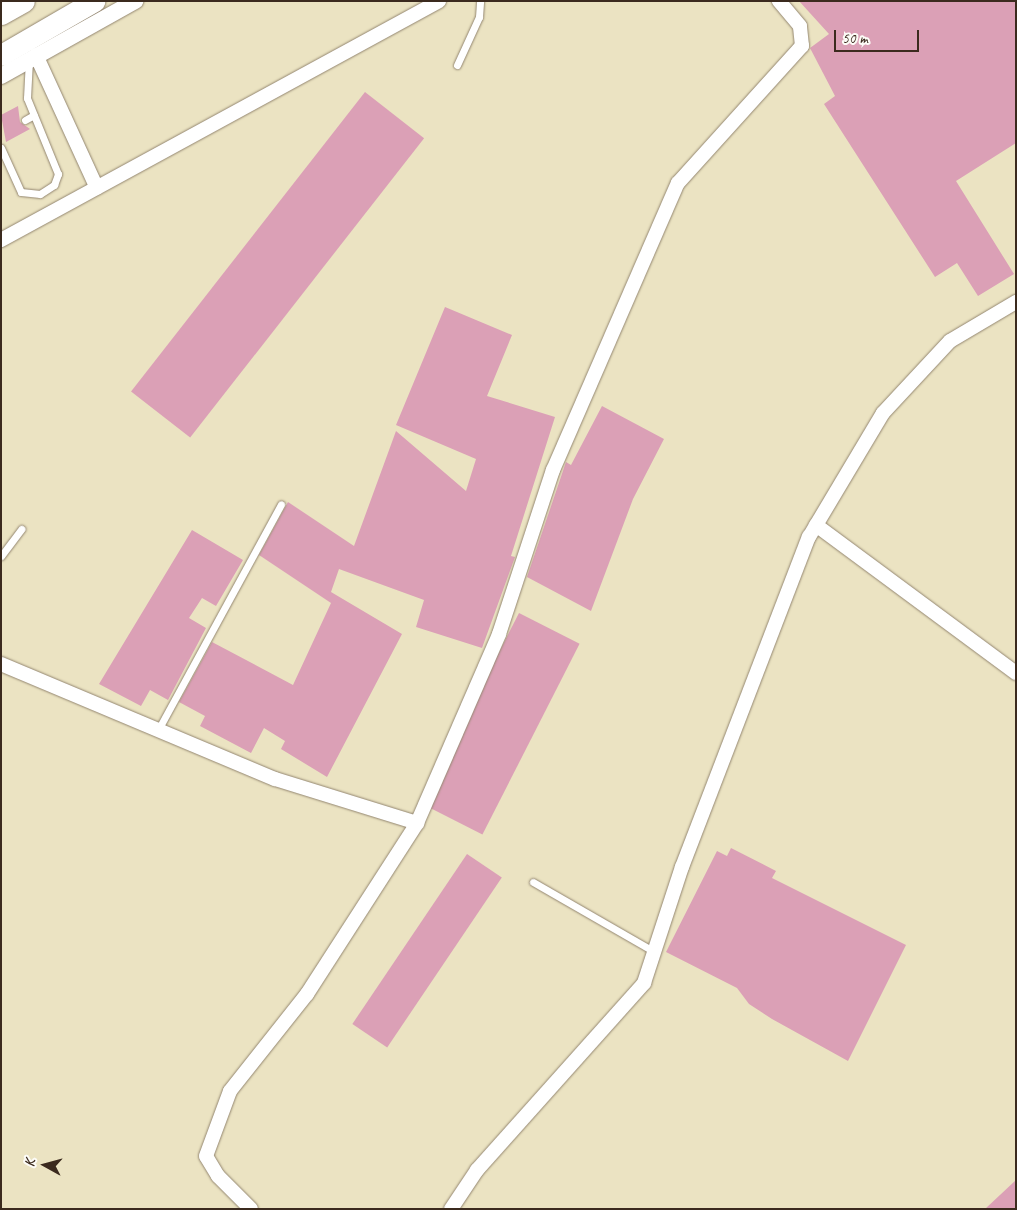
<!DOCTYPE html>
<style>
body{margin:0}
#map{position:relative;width:1017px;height:1210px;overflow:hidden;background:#ebe3c2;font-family:Caveat,sans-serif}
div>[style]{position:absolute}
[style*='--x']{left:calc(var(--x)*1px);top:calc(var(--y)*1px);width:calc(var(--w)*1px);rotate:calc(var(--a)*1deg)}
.building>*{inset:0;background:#dba0b6;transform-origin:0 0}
.roads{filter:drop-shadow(0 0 1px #938670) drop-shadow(0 0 1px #938670)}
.service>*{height:7px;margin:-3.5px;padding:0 3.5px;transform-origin:3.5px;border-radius:3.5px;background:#fff}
.minor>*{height:14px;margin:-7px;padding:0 7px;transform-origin:7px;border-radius:7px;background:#fff}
.tertiary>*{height:16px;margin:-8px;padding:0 8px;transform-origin:8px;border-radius:8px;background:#fff}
.primary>*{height:21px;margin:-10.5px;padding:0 10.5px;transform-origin:10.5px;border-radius:10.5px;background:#fff}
span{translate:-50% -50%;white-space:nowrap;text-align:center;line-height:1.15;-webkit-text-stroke:4px #fdfcf7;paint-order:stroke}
.frame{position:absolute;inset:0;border:2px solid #3b2a1e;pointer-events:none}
.north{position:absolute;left:20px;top:1140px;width:50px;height:50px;-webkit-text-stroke:4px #fdfcf7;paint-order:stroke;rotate:277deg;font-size:14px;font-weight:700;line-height:20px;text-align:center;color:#3b2a1e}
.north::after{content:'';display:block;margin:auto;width:18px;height:22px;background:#3b2a1e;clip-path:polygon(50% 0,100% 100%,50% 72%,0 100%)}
.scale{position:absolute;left:834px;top:30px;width:85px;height:22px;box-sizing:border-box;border:2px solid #3b2a1e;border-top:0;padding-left:6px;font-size:15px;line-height:18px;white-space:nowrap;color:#3b2a1e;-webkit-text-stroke:4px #fdfcf7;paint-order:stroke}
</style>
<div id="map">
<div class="building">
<i style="clip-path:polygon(799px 1px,1016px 1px,1016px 143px,956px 181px,1014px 274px,978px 296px,957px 263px,935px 277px,824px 104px,835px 96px,810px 48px,829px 34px)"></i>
<i style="left:365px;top:92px;width:75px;height:380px;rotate:38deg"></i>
<i style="clip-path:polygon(18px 106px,20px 122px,30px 129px,6px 142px,1px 115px)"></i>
<i style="clip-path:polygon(445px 307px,512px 335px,487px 396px,555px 417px,511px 556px,515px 557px,482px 648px,416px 627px,424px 600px,339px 569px,331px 592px,402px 634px,327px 777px,281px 749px,285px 741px,264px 728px,251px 753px,200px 726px,205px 716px,179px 702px,212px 642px,293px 685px,331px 603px,259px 555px,288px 502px,354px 546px,396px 431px,466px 491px,476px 459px,396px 425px)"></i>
<i style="clip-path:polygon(602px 406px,664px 439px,633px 499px,591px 611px,527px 577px,566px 462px,571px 465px)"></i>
<i style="clip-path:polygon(192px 530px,243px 560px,216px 606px,202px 598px,189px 618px,206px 628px,168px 700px,150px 690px,141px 706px,99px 684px)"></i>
<i style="left:519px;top:613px;width:68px;height:214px;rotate:27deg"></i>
<i style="clip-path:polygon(731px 848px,776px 871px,772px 878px,906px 945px,848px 1061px,772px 1019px,749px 1004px,737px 988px,666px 952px,717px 851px,727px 856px)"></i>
<i style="left:467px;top:854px;width:42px;height:205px;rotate:34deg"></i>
<i style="clip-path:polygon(1016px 1180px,1016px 1209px,985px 1209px)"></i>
</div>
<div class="roads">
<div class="service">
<i style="--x:457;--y:65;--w:53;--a:-65.4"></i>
<i style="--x:479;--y:17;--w:16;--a:-86"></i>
<i style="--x:25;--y:120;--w:10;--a:-29"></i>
<i style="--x:1;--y:148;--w:48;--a:65.6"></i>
<i style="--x:21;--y:192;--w:19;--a:6"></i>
<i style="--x:40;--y:194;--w:17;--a:-33"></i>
<i style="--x:54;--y:185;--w:12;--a:-70"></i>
<i style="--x:58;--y:174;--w:82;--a:-112.2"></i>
<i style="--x:27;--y:98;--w:36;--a:-87"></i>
<i style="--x:1;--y:556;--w:34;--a:-53"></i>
<i style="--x:158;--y:730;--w:257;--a:-61.4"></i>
<i style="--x:533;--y:882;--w:138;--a:29.9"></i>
</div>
<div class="minor">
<i style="--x:36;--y:55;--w:146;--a:65.4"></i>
<i style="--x:1;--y:240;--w:499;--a:-28.6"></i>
<i style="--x:816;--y:525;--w:249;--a:36.5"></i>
<i style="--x:1;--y:664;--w:297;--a:22.8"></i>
<i style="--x:275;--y:779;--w:149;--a:17.2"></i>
<i style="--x:251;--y:1209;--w:47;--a:-135"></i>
<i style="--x:218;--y:1176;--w:23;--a:-121"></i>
<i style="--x:206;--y:1156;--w:69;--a:-69.7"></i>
<i style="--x:230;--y:1091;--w:124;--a:-51.6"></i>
<i style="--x:307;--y:994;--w:203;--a:-57.2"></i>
<i style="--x:417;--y:823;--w:206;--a:-66.5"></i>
<i style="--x:499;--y:634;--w:173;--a:-71.8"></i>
<i style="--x:553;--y:470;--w:313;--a:-66.5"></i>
<i style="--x:678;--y:183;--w:185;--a:-47.9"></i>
<i style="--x:802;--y:46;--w:20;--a:-96"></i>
<i style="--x:800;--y:26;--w:33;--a:-130"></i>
<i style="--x:451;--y:1209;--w:47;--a:-56.3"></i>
<i style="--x:477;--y:1170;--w:251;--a:-48.2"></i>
<i style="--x:644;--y:983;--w:122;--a:-71.9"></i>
<i style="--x:682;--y:867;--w:354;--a:-69"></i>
<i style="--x:809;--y:537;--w:144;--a:-59.2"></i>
<i style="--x:883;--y:413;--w:98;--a:-47.1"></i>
<i style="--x:950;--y:341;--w:77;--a:-30.6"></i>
</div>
<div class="tertiary">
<i style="--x:1;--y:76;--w:154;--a:-29.2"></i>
</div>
<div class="primary">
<i style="--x:1;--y:14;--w:26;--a:-29"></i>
<i style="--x:1;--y:55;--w:108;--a:-30.1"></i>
</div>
</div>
<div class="frame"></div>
<div class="north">K</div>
<div class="scale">50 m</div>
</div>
